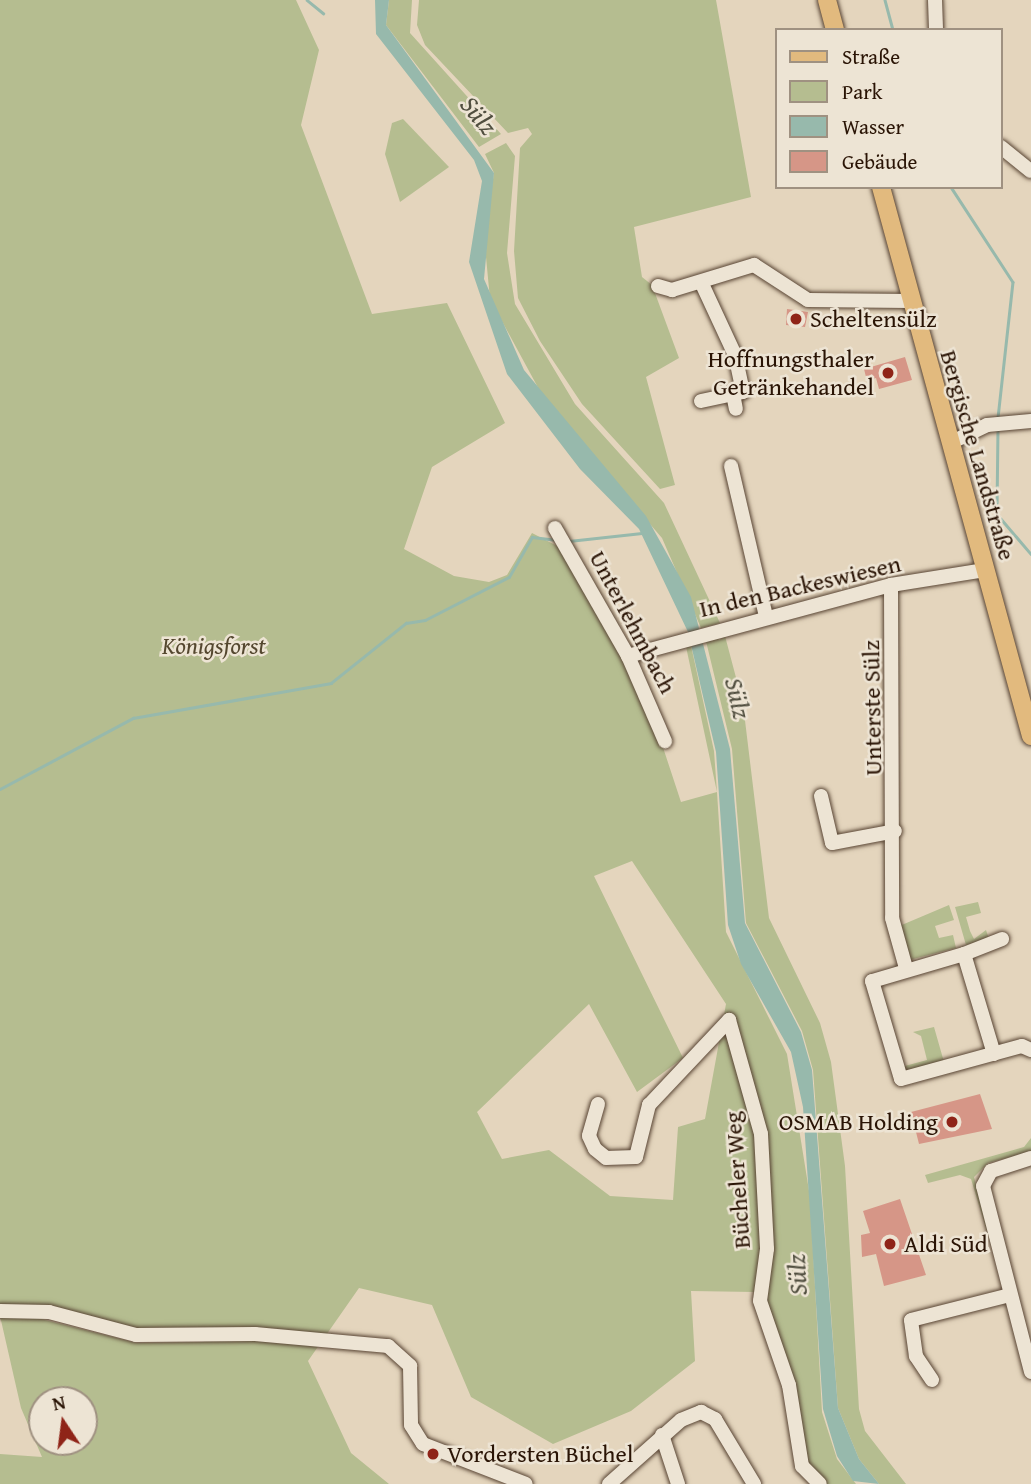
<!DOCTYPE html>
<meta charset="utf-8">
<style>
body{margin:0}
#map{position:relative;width:1031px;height:1484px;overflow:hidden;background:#e4d5bd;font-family:"Gentium Book Plus",serif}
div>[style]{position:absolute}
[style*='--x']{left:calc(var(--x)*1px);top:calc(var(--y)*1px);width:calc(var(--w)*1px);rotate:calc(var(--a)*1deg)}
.green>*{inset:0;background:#b5bd90}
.water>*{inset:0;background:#97b9ac}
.stream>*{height:2.5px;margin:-1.25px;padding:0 1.25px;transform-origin:1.25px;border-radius:1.25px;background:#97b9ac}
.building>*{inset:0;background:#d69687}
.roads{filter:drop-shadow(0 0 2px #584433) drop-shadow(0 0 2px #584433)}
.minor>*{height:14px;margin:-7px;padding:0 7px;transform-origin:7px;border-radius:7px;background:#ede4d4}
.major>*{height:18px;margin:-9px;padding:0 9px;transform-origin:9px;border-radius:9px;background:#e2ba7e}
.dots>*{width:19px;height:19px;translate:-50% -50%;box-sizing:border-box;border:4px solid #ede4d4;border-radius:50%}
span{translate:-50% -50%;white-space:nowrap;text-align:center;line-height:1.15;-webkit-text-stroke:5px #ede4d4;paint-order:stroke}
.poi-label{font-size:24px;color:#2a1405}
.left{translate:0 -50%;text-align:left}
.right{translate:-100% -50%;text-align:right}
.street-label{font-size:24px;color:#2a1405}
.park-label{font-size:24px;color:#54472f;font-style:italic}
.water-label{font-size:26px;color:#504e3f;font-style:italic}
.legend{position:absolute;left:775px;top:28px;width:228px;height:161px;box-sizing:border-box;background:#ede4d4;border:2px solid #9f9181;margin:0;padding:9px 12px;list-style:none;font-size:21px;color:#2a1405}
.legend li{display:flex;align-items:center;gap:14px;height:35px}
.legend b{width:35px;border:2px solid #9f9181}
.north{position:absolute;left:28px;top:1386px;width:70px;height:70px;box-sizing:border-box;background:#ede4d4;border:2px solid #9f9181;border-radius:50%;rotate:347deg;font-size:19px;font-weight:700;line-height:28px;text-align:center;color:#2a1405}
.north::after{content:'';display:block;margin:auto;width:24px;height:32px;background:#8f2418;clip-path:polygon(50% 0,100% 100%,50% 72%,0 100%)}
</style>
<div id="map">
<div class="green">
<i style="clip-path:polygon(evenodd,0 0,296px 0,319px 50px,301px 125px,372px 314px,447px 303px,505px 423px,432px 467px,404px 549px,454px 576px,489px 582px,507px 575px,532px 533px,561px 548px,652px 714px,681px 802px,717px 792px,685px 642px,690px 641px,714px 751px,717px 792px,726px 932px,787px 1054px,810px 1197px,822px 1412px,837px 1459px,856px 1484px,813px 1484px,754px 1292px,691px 1291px,695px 1361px,631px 1411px,553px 1444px,471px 1397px,432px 1305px,359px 1288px,308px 1361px,351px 1453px,389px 1484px,0 1484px,0 1454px,42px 1457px,21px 1408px,0 1316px,29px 1316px,137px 1343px,203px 1342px,218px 1332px,140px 1329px,0 1306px,0 0,632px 861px,726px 1004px,705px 1119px,678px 1127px,673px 1200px,610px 1196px,549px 1150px,502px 1159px,477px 1112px,589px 1004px,637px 1092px,683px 1058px,594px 876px,632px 861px,0 0,42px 1400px,84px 1400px,84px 1442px,42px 1442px,42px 1400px)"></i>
<i style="clip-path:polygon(389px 0,412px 0,410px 33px,501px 134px,479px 147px,386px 25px)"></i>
<i style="clip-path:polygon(419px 0,716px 0,751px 197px,634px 227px,642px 277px,652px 285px,679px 358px,646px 377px,675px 485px,660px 489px,582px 404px,540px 341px,518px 298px,514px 251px,520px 148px,532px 134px,528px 128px,508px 133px,425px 45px,417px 25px)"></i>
<i style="clip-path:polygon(403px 119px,449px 167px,400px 202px,385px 154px,392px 123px)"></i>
<i style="clip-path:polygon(506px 143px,515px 156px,507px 253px,515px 304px,575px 404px,664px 503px,720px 623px,701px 628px,662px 538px,548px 406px,490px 299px,484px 236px,494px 173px,485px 154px)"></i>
<i style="clip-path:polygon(715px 633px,719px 640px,725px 636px,743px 704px,769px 918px,820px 1023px,831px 1062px,845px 1166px,859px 1409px,865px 1431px,906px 1484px,879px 1484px,859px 1459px,838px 1408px,813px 1070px,802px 1031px,746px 923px,732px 749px,705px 637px)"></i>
<i style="clip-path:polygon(978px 902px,981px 913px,966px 917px,970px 931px,974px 939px,986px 930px,989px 939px,966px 945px,955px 907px)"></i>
<i style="clip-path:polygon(949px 905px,954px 920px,935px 926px,939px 938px,953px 935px,956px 948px,909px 960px,897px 927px)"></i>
<i style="clip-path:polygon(934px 1027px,944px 1062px,906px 1072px,901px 1067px,927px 1060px,921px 1036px,913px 1032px)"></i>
<i style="clip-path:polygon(1031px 1138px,1031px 1151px,988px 1163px,974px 1177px,994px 1255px,971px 1179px,960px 1175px,928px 1183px,925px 1175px,1024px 1147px)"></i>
</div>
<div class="water">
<i style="clip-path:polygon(375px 0,389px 0,386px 25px,494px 173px,484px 279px,524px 370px,646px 516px,691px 597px,730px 749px,745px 923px,801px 1032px,812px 1070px,838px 1408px,859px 1459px,879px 1484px,853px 1481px,837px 1456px,823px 1409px,803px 1107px,791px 1052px,741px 964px,728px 925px,716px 752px,688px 632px,639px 529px,580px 469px,507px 374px,469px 262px,482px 181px,474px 160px,376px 34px)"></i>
</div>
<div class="stream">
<i style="--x:307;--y:0;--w:21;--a:39"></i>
<i style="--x:885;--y:0;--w:31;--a:75"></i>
<i style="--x:951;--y:187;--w:113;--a:56.9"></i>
<i style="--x:1013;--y:282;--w:137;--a:96.3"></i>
<i style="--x:998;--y:428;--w:86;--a:90.7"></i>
<i style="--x:997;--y:514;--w:52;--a:49.6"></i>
<i style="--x:569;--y:541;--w:73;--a:-6.3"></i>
<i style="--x:0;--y:789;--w:151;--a:-28.1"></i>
<i style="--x:133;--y:718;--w:201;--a:-10"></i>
<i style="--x:331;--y:683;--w:96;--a:-38.7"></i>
<i style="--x:406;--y:623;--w:19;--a:-9"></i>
<i style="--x:425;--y:620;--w:94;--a:-27.1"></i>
<i style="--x:509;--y:577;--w:46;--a:-60.1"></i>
<i style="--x:532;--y:537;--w:23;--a:7"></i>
</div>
<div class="building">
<i style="clip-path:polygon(787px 309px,808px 312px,805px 327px,786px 325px)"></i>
<i style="clip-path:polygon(905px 357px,912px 380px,879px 389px,876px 378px,867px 381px,864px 369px)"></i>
<i style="clip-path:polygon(980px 1094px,992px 1129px,919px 1144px,911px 1112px)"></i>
<i style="clip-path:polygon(900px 1199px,926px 1275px,884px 1286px,876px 1254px,862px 1257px,861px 1235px,870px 1233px,863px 1211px)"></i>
</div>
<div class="roads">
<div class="minor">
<i style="--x:935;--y:0;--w:30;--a:88"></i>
<i style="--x:1001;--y:147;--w:38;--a:39"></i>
<i style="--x:658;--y:286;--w:15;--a:16"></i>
<i style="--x:672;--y:290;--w:86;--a:-17"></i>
<i style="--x:754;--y:265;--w:64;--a:32.9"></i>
<i style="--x:808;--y:300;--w:102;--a:0.6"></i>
<i style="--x:733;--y:394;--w:15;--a:79"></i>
<i style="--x:701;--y:401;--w:43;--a:-12.1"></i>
<i style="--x:743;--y:392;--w:38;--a:-102"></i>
<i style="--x:735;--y:355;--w:78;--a:-114.9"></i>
<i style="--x:950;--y:443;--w:41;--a:-25.9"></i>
<i style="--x:987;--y:425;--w:44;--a:-5.2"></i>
<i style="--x:731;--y:466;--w:154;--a:76.9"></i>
<i style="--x:555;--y:528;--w:147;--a:60.3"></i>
<i style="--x:628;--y:656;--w:93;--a:66.5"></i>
<i style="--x:891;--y:585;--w:333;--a:89.8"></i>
<i style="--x:892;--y:918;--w:52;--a:74.4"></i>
<i style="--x:628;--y:656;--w:272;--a:-15.1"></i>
<i style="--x:891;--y:585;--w:95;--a:-9.1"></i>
<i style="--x:821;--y:796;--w:48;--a:76.8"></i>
<i style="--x:832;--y:843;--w:64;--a:-10.8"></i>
<i style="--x:964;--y:954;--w:41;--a:-21.5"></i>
<i style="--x:994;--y:1054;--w:104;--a:-106.7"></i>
<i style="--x:964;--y:954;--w:96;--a:163.6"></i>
<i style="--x:872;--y:981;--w:102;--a:73.5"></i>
<i style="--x:901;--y:1079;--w:125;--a:-15.3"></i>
<i style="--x:1022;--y:1046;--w:10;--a:24"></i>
<i style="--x:598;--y:1104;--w:33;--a:106"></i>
<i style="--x:589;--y:1136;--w:14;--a:65"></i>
<i style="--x:595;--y:1149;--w:14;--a:39"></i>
<i style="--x:606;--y:1158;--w:30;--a:-2"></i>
<i style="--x:636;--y:1157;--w:54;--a:-76"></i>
<i style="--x:649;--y:1105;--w:117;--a:-46.7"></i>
<i style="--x:729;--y:1020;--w:118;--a:74.3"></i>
<i style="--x:761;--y:1134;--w:115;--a:87"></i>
<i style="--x:767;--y:1249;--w:52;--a:97.7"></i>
<i style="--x:760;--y:1301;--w:89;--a:71"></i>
<i style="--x:789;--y:1385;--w:82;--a:80.9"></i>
<i style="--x:802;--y:1466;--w:25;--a:45"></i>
<i style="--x:1031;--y:1158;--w:42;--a:162"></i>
<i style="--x:991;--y:1171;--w:17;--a:118"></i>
<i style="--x:983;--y:1186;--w:192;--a:75.5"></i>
<i style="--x:0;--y:1311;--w:49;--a:1.2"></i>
<i style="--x:49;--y:1312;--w:90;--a:14.8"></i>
<i style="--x:136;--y:1335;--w:119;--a:-0.5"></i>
<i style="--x:255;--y:1334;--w:134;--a:5.2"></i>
<i style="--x:388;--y:1346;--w:30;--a:42"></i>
<i style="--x:410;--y:1366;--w:59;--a:89"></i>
<i style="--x:411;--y:1425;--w:22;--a:58"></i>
<i style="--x:423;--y:1444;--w:110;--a:21.2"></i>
<i style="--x:932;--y:1380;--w:29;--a:-124"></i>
<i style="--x:916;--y:1356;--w:36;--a:-98"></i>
<i style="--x:911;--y:1320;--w:102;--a:-14.2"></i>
<i style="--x:662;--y:1435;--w:52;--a:71.9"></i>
<i style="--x:609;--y:1484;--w:96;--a:-41.6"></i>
<i style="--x:681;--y:1420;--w:22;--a:-22"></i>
<i style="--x:701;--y:1412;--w:16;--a:27"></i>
<i style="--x:715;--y:1419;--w:76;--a:59"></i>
</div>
<div class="major">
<i style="--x:827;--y:0;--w:31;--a:75"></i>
<i style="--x:881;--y:187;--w:569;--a:74.72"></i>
</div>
</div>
<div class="dots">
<i style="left:796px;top:319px;background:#8f2418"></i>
<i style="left:888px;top:373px;background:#8f2418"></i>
<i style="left:952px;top:1122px;background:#8f2418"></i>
<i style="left:890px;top:1244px;background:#8f2418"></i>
<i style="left:433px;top:1454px;background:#8f2418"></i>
</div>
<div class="poi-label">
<span class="left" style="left:810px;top:319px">Scheltensülz</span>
<span class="right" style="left:874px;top:373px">Hoffnungsthaler<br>Getränkehandel</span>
<span class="right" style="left:938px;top:1122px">OSMAB Holding</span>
<span class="left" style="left:904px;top:1244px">Aldi Süd</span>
<span class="left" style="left:447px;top:1454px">Vordersten Büchel</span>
</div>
<div class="street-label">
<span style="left:978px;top:455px;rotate:74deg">Bergische Landstraße</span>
<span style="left:800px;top:586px;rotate:-13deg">In den Backeswiesen</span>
<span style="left:633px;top:622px;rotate:62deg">Unterlehmbach</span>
<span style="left:872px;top:708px;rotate:-91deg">Unterste Sülz</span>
<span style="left:737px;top:1180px;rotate:-94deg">Bücheler Weg</span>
</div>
<div class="park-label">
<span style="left:214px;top:646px">Königsforst</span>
</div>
<div class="water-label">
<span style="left:479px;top:115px;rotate:51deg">Sülz</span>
<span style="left:738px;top:698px;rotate:77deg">Sülz</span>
<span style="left:797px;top:1275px;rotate:-93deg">Sülz</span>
</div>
<ul class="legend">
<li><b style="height:9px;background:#e2ba7e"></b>Straße</li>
<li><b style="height:19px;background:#b5bd90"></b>Park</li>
<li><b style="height:19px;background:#97b9ac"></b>Wasser</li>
<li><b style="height:19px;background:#d69687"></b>Gebäude</li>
</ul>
<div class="north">N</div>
</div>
